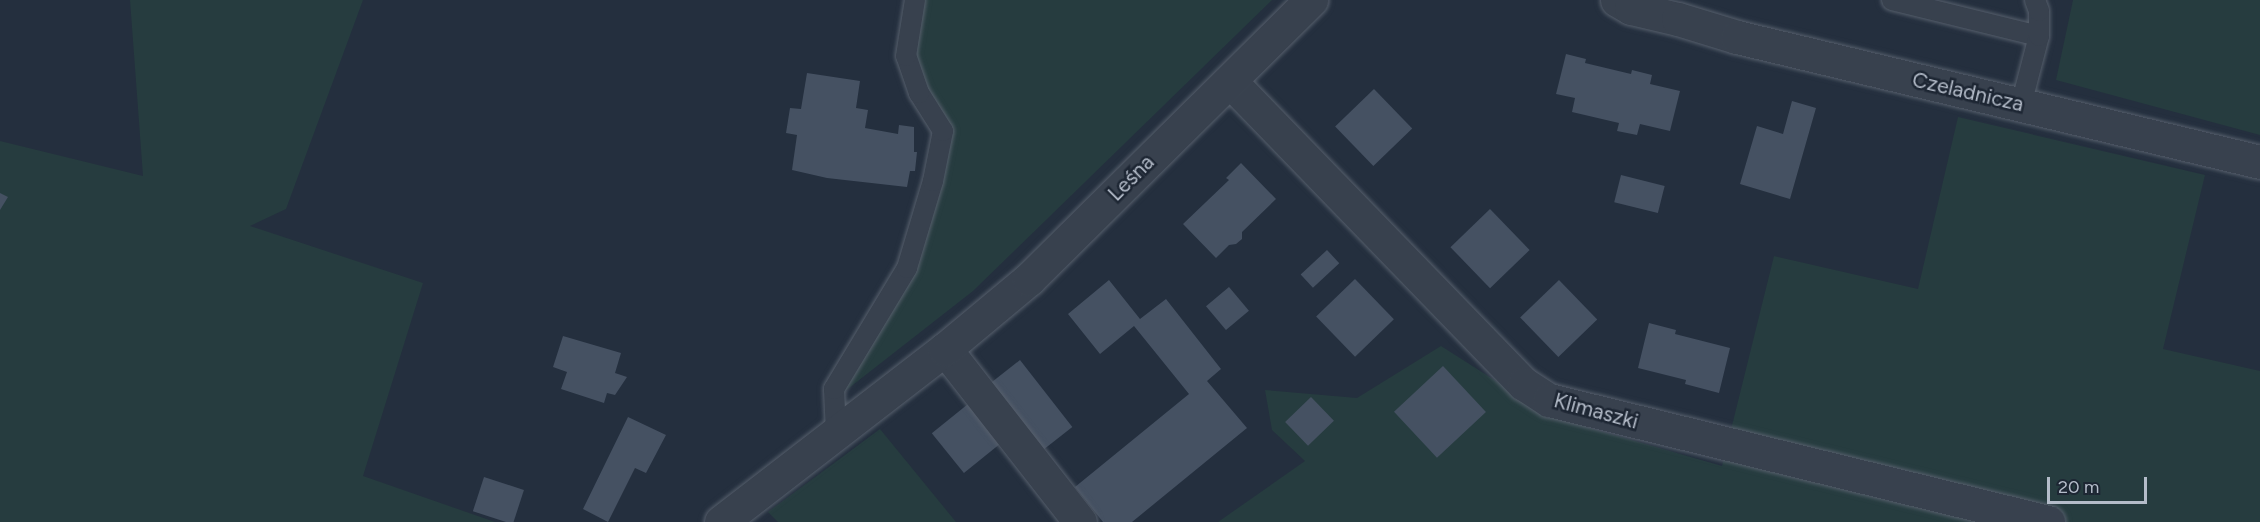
<!DOCTYPE html>
<meta charset="utf-8">
<style>
body{margin:0}
#map{position:relative;width:2260px;height:522px;overflow:hidden;background:#242f3e;font-family:Figtree,sans-serif}
div>[style]{position:absolute}
[style*='--x']{left:calc(var(--x)*1px);top:calc(var(--y)*1px);width:calc(var(--w)*1px);rotate:calc(var(--a)*1deg)}
.green>*{inset:0;background:#263c3f}
.building>*{inset:0;background:#455162;transform-origin:0 0}
.roads{filter:drop-shadow(0 0 2px #565f6c) drop-shadow(0 0 2px #565f6c)}
.lane>*{height:20px;margin:-10px;padding:0 10px;transform-origin:10px;border-radius:10px;background:#38414e}
.street>*{height:33px;margin:-16.5px;padding:0 16.5px;transform-origin:16.5px;border-radius:16.5px;background:#38414e}
span{translate:-50% -50%;white-space:nowrap;text-align:center;line-height:1.15;-webkit-text-stroke:5px #1d2633;paint-order:stroke}
.street-label{font-size:21px;color:#b4bcc9}
.scale{position:absolute;left:2047px;top:477px;width:100px;height:27px;box-sizing:border-box;border:3px solid #b4bcc9;border-top:0;padding-left:8px;font-size:18px;line-height:21px;white-space:nowrap;color:#b4bcc9;-webkit-text-stroke:4px #1d2633;paint-order:stroke}
</style>
<div id="map">
<div class="green">
<i style="clip-path:polygon(130px 0,363px 0,286px 209px,250px 226px,423px 283px,363px 476px,495px 522px,0 522px,0 141px,143px 176px)"></i>
<i style="clip-path:polygon(915px 0,1272px 0,973px 291px,840px 395px,907px 268px,943px 131px,906px 56px)"></i>
<i style="clip-path:polygon(2073px 0,2260px 0,2260px 135px,2056px 80px)"></i>
<i style="clip-path:polygon(1958px 117px,2205px 175px,2163px 349px,2260px 371px,2260px 522px,1218px 522px,1305px 461px,1272px 430px,1265px 390px,1357px 398px,1441px 346px,1507px 388px,1586px 427px,1722px 466px,1774px 256px,1918px 289px)"></i>
<i style="clip-path:polygon(880px 429px,956px 522px,778px 522px,768px 512px)"></i>
</div>
<div class="building">
<i style="clip-path:polygon(1566px 54px,1586px 59px,1585px 63px,1631px 74px,1632px 70px,1652px 75px,1650px 84px,1680px 91px,1670px 131px,1640px 124px,1637px 135px,1617px 131px,1619px 123px,1572px 112px,1575px 98px,1556px 94px)"></i>
<i style="clip-path:polygon(807px 73px,860px 81px,856px 108px,868px 110px,865px 128px,898px 134px,899px 125px,914px 127px,914px 152px,917px 152px,915px 171px,910px 171px,907px 187px,827px 178px,792px 170px,797px 135px,786px 133px,790px 108px,801px 109px)"></i>
<i style="left:1374px;top:89px;width:55px;height:54px;rotate:46deg"></i>
<i style="clip-path:polygon(1792px 101px,1816px 108px,1790px 199px,1740px 184px,1757px 126px,1783px 134px)"></i>
<i style="clip-path:polygon(1241px 163px,1276px 199px,1242px 232px,1242px 239px,1236px 244px,1229px 245px,1216px 258px,1183px 224px,1229px 180px,1226px 178px)"></i>
<i style="left:1621px;top:175px;width:45px;height:28px;rotate:14deg"></i>
<i style="clip-path:polygon(0 193px,8px 197px,0 210px)"></i>
<i style="left:1490px;top:209px;width:57px;height:55px;rotate:46deg"></i>
<i style="left:1327px;top:250px;width:18px;height:36px;rotate:47deg"></i>
<i style="left:1355px;top:279px;width:56px;height:54px;rotate:46deg"></i>
<i style="clip-path:polygon(1109px 280px,1140px 319px,1166px 299px,1221px 369px,1207px 381px,1247px 428px,1132px 522px,1103px 522px,1075px 487px,1189px 394px,1134px 326px,1100px 354px,1068px 314px)"></i>
<i style="left:1559px;top:280px;width:55px;height:54px;rotate:46deg"></i>
<i style="left:1229px;top:287px;width:31px;height:30px;rotate:50deg"></i>
<i style="clip-path:polygon(1649px 323px,1676px 330px,1675px 334px,1730px 348px,1719px 393px,1685px 384px,1686px 380px,1638px 368px)"></i>
<i style="clip-path:polygon(563px 336px,621px 353px,615px 373px,627px 377px,615px 395px,607px 393px,604px 403px,561px 389px,567px 372px,553px 367px)"></i>
<i style="left:1020px;top:360px;width:85px;height:36px;rotate:52deg"></i>
<i style="left:1443px;top:366px;width:63px;height:67px;rotate:47deg"></i>
<i style="left:1311px;top:397px;width:33px;height:36px;rotate:46deg"></i>
<i style="left:973px;top:400px;width:51px;height:53px;rotate:51deg"></i>
<i style="clip-path:polygon(628px 417px,666px 435px,646px 473px,635px 468px,608px 522px,583px 509px)"></i>
<i style="left:484px;top:477px;width:42px;height:36px;rotate:18deg"></i>
</div>
<div class="roads">
<div class="lane">
<i style="--x:1892;--y:0;--w:151;--a:13.8"></i>
<i style="--x:2021;--y:105;--w:71;--a:-75.4"></i>
<i style="--x:2039;--y:36;--w:25;--a:-90"></i>
<i style="--x:2039;--y:11;--w:12;--a:-110"></i>
<i style="--x:836;--y:432;--w:43;--a:-92.7"></i>
<i style="--x:834;--y:389;--w:141;--a:-58.9"></i>
<i style="--x:907;--y:268;--w:91;--a:-73.4"></i>
<i style="--x:933;--y:181;--w:51;--a:-78.7"></i>
<i style="--x:943;--y:131;--w:45;--a:-122.3"></i>
<i style="--x:919;--y:93;--w:39;--a:-109"></i>
<i style="--x:906;--y:56;--w:57;--a:-80.9"></i>
</div>
<div class="street">
<i style="--x:1617;--y:0;--w:16;--a:30"></i>
<i style="--x:1631;--y:8;--w:48;--a:13.2"></i>
<i style="--x:1678;--y:19;--w:62;--a:17"></i>
<i style="--x:1737;--y:37;--w:538;--a:13.44"></i>
<i style="--x:1230;--y:81;--w:422;--a:45.9"></i>
<i style="--x:1524;--y:384;--w:30;--a:33"></i>
<i style="--x:1549;--y:400;--w:514;--a:13.74"></i>
<i style="--x:945;--y:349;--w:219;--a:52"></i>
<i style="--x:721;--y:522;--w:283;--a:-37.7"></i>
<i style="--x:945;--y:349;--w:109;--a:-39.8"></i>
<i style="--x:1029;--y:279;--w:397;--a:-44.7"></i>
</div>
</div>
<div class="street-label">
<span style="left:1968px;top:92px;rotate:13deg">Czeladnicza</span>
<span style="left:1131px;top:178px;rotate:-45deg">Leśna</span>
<span style="left:1596px;top:411px;rotate:15deg">Klimaszki</span>
</div>
<div class="scale">20 m</div>
</div>
